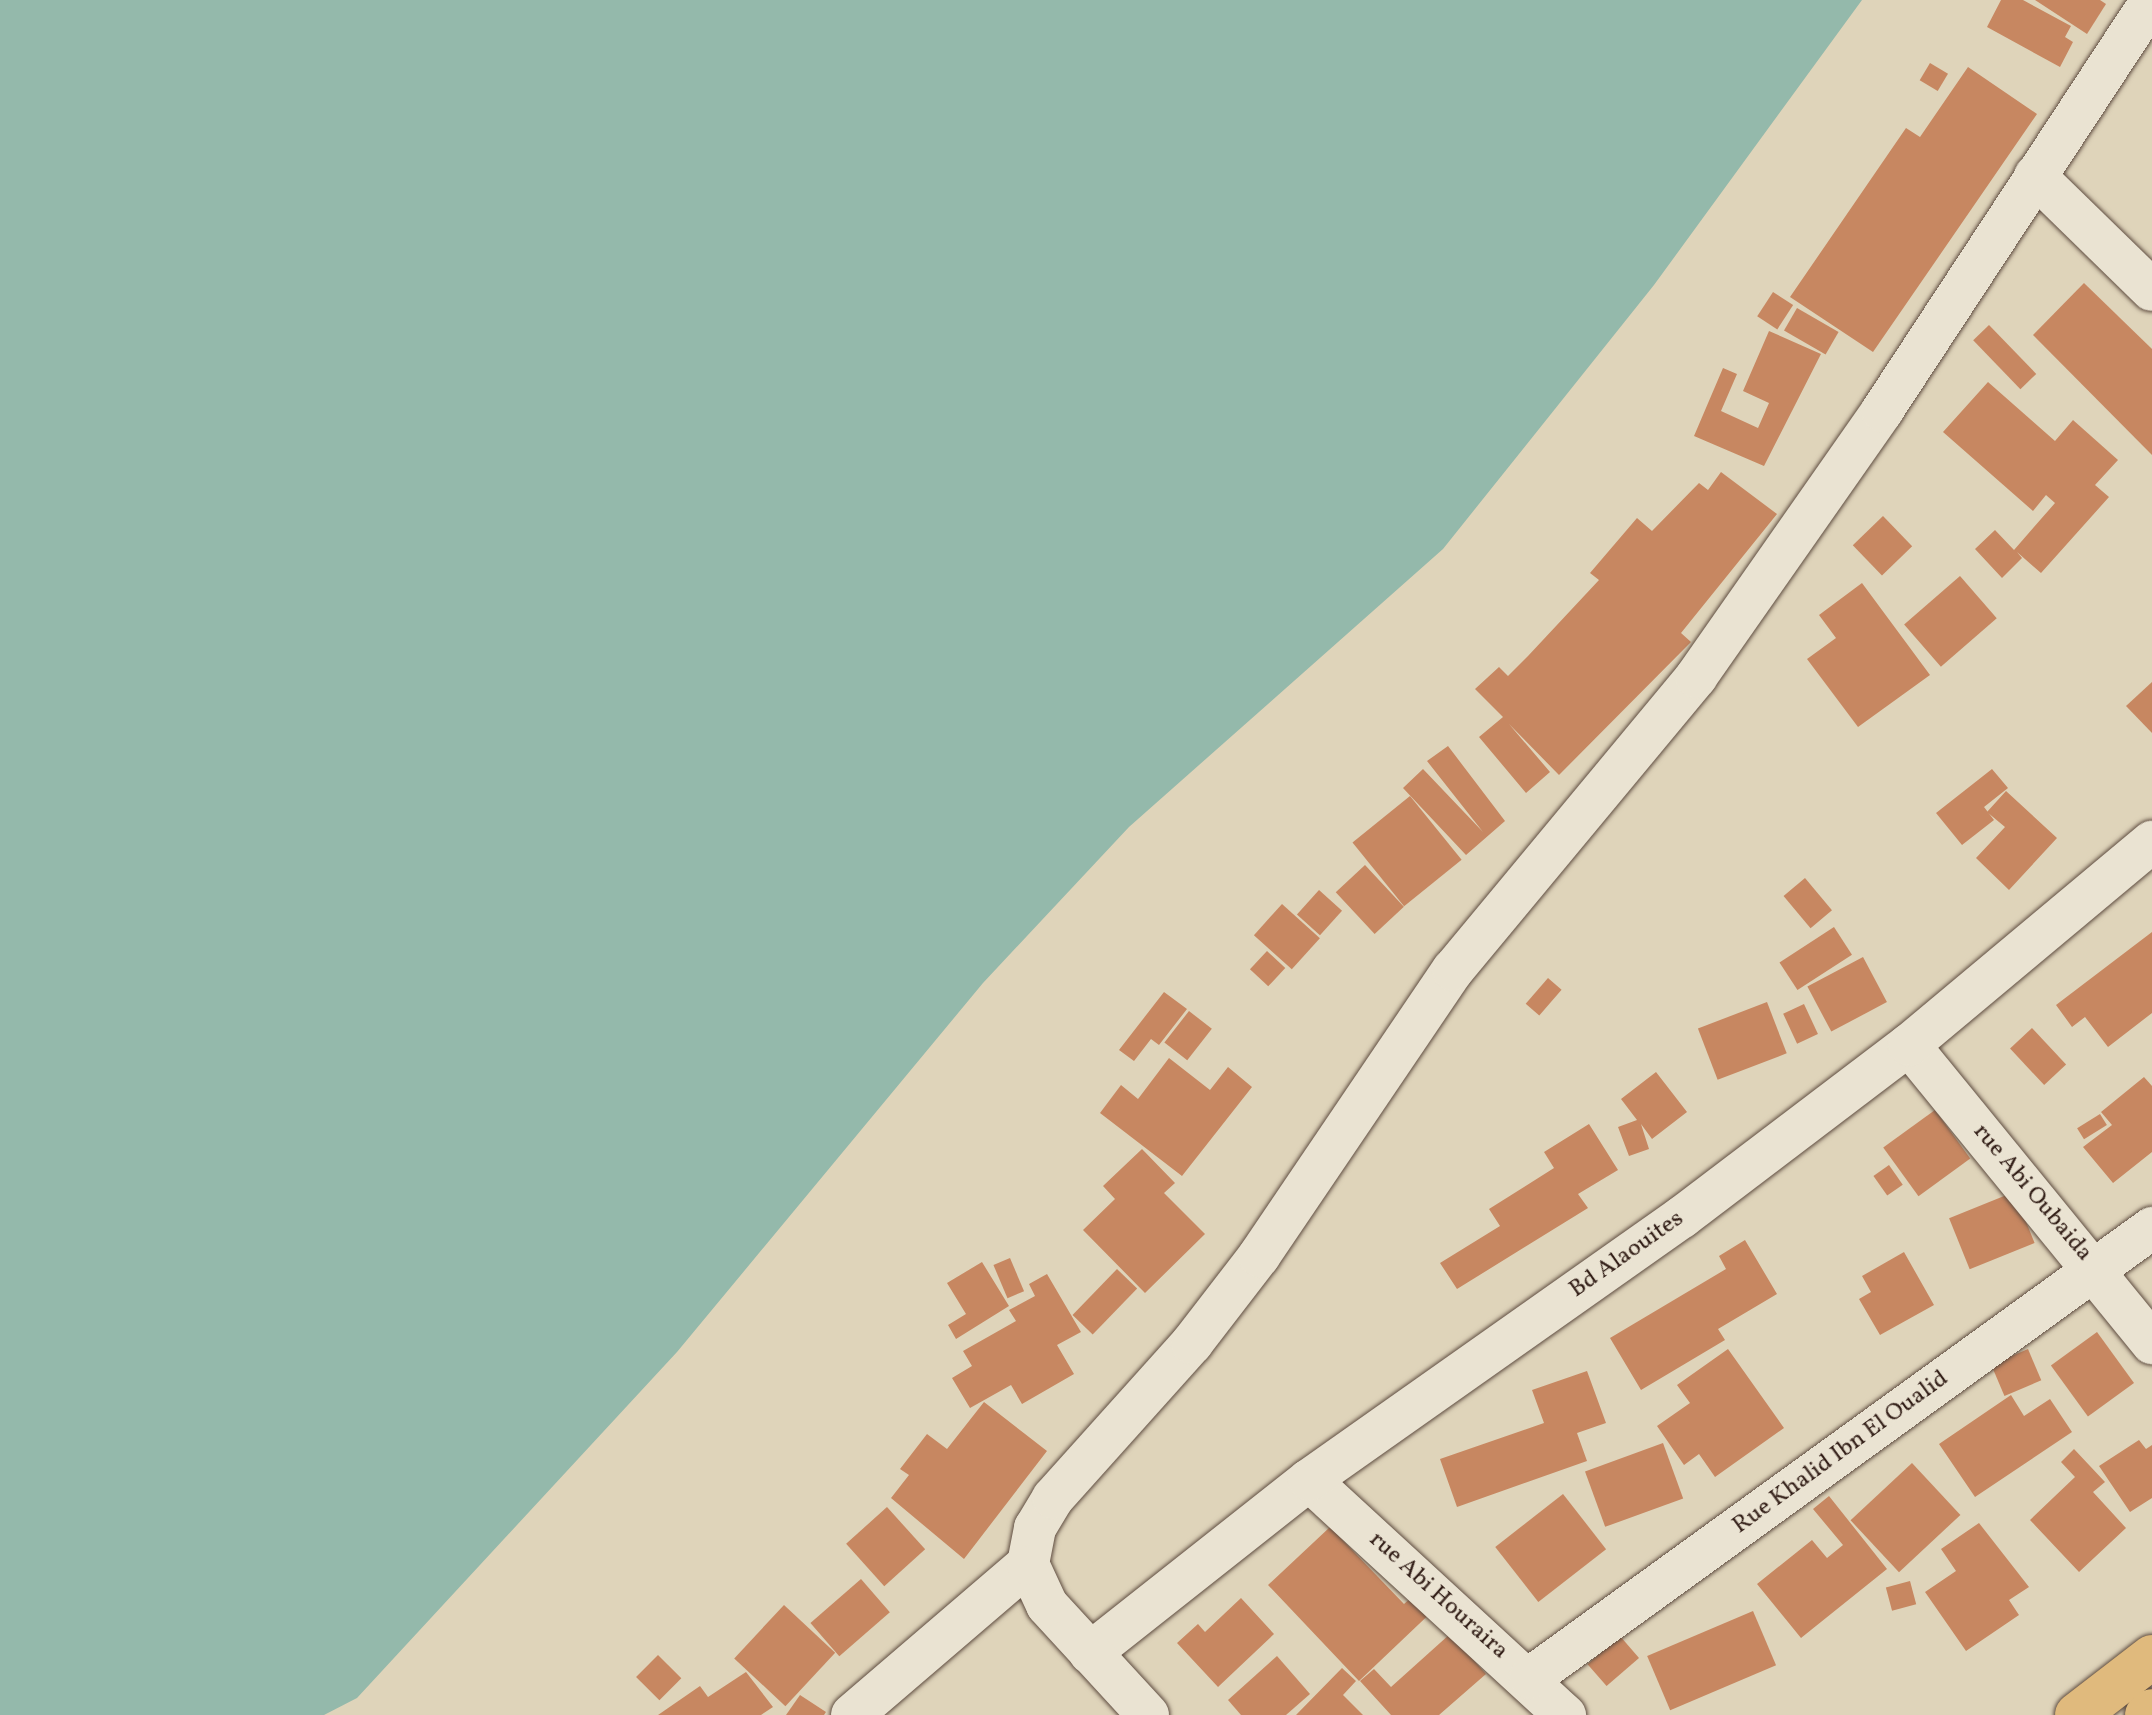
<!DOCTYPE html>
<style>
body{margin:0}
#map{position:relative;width:2152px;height:1715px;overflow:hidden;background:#dfd4ba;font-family:Vollkorn,serif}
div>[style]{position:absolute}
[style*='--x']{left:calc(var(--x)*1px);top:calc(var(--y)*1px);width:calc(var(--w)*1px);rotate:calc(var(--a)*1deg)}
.water>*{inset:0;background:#94b9ab}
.building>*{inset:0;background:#c78761;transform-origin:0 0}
.roads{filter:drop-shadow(0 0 2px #5e4c40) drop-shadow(0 0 2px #5e4c40)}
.minor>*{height:42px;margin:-21px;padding:0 21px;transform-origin:21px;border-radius:21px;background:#eae3d2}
.major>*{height:44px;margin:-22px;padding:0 22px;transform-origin:22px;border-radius:22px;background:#e0ba7d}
span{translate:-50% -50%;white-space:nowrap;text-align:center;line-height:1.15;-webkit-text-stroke:6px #eae3d2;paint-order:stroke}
.street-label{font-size:24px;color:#331f18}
</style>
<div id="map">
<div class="water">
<i style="clip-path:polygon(0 0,1862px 0,1654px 285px,1443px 549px,1129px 827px,983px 983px,677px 1352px,357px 1698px,324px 1715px,0 1715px)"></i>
</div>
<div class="building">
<i style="clip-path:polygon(2001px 0,2023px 0,2071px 26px,2065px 37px,2073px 42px,2060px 67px,1987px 27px)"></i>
<i style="clip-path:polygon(2035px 0,2100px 0,2106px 4px,2087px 34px)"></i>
<i style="left:1930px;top:63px;width:21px;height:20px;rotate:31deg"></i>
<i style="clip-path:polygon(1968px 67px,2037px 114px,1873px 352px,1790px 297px,1906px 128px,1920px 137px)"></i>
<i style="clip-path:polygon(2084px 283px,2152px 349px,2152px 455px,2033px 335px)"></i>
<i style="left:1773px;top:292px;width:24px;height:29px;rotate:33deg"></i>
<i style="left:1797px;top:308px;width:48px;height:26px;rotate:30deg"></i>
<i style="left:1989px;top:325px;width:68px;height:22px;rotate:46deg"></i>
<i style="clip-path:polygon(1769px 331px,1821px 354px,1764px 466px,1694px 436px,1723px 368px,1737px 374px,1721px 411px,1758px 428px,1769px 403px,1743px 391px)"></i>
<i style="clip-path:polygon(1988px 382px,2055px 441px,2073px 420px,2118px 460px,2095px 485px,2109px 497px,2041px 573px,2017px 552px,2022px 558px,2002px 578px,1975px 549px,1995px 530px,2014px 550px,2055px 503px,2046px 495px,2033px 511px,1943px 432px)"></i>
<i style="clip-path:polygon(1721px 472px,1777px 514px,1681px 633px,1691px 642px,1559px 775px,1509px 724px,1550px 772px,1526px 793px,1479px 737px,1503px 717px,1475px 689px,1499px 667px,1508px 676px,1528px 656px,1599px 580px,1590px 573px,1637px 518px,1652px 531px,1699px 483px,1708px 490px)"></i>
<i style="left:1883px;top:516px;width:42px;height:42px;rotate:46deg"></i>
<i style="left:1960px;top:576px;width:56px;height:74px;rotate:49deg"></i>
<i style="clip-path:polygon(1862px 583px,1930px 675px,1858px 727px,1807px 659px,1836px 638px,1819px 615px)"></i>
<i style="clip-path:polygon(2152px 682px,2152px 733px,2126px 706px)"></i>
<i style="clip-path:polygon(1448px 746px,1505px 821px,1466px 855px,1403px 788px,1423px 769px,1483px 832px,1427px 761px)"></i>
<i style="clip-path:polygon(1992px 769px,2008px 788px,1984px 807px,1994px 820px,1962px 845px,1936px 813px)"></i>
<i style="clip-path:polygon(2006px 791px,2057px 838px,2009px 890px,1976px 858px,2005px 827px,1987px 812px)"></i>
<i style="left:1410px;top:796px;width:82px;height:74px;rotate:51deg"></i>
<i style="left:1365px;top:865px;width:57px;height:40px;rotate:47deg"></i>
<i style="left:1805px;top:878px;width:42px;height:28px;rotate:50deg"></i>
<i style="left:1319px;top:890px;width:31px;height:33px;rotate:42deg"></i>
<i style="left:1282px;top:904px;width:51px;height:42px;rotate:42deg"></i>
<i style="left:1834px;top:927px;width:33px;height:65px;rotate:57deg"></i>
<i style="clip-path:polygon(2152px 932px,2152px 1013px,2108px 1047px,2085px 1017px,2072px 1027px,2056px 1005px)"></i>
<i style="left:1267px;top:951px;width:25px;height:25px;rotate:43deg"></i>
<i style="left:1863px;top:957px;width:51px;height:63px;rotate:62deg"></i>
<i style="left:1548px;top:978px;width:18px;height:34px;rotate:41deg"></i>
<i style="clip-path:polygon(1164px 992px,1187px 1009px,1159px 1045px,1151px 1039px,1134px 1061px,1119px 1050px)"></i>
<i style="left:1767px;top:1002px;width:55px;height:74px;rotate:69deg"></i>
<i style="left:1804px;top:1004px;width:33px;height:23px;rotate:65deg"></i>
<i style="left:1189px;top:1011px;width:29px;height:40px;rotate:38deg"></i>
<i style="left:2032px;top:1028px;width:50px;height:30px;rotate:47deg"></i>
<i style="clip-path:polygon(1169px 1058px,1210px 1090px,1228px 1067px,1252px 1087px,1182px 1176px,1100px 1113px,1121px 1085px,1138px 1099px)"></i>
<i style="clip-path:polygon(1656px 1072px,1687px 1112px,1652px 1139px,1641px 1124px,1649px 1149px,1629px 1156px,1618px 1127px,1637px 1120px,1621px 1099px)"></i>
<i style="clip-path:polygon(2144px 1077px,2152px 1086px,2152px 1152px,2113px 1183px,2083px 1147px,2112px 1125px,2101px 1112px)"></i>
<i style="left:1935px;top:1110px;width:60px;height:64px;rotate:54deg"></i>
<i style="left:2100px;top:1114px;width:13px;height:27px;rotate:58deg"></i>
<i style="clip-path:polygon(1589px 1124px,1618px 1170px,1578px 1194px,1588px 1208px,1457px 1289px,1440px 1263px,1500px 1226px,1489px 1209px,1554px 1168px,1544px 1152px)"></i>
<i style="clip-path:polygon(1142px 1149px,1175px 1183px,1164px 1193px,1205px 1234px,1145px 1293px,1083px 1230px,1115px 1199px,1103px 1186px)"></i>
<i style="left:1889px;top:1165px;width:24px;height:19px;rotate:55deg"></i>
<i style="left:2014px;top:1192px;width:55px;height:70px;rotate:68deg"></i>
<i style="clip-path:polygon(1745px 1240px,1777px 1294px,1718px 1329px,1725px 1340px,1641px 1390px,1610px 1338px,1726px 1269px,1719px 1256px)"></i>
<i style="clip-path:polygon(1904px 1252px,1934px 1305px,1880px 1335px,1859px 1299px,1871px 1292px,1862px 1276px)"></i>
<i style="left:1010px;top:1258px;width:36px;height:18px;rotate:67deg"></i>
<i style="clip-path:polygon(982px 1262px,1009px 1306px,956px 1339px,948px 1325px,966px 1314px,947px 1283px)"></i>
<i style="left:1117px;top:1269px;width:28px;height:64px;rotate:44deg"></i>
<i style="clip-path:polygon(1047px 1274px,1081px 1332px,1057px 1345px,1074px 1374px,1022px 1404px,1011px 1385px,970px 1408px,952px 1378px,972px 1366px,963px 1351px,1016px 1321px,1009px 1310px,1035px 1296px,1029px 1284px)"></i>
<i style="left:2097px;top:1332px;width:63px;height:57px;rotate:54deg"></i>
<i style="clip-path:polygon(1728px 1349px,1784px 1428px,1715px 1477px,1699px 1454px,1684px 1465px,1657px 1426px,1690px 1403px,1677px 1385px)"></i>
<i style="left:2028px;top:1349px;width:34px;height:40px;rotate:67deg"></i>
<i style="clip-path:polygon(1587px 1371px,1606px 1423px,1577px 1433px,1587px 1461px,1457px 1507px,1440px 1459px,1544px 1423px,1532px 1390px)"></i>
<i style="clip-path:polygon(2011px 1395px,2024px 1416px,2050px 1399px,2072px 1432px,1975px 1497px,1939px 1444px)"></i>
<i style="clip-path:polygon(984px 1402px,1047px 1451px,964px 1559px,891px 1498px,909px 1475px,900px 1469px,927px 1434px,947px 1449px)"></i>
<i style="clip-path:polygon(2139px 1440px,2146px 1449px,2152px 1445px,2152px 1498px,2130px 1512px,2099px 1466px)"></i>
<i style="left:1663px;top:1443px;width:59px;height:83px;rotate:70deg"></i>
<i style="clip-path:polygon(2074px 1449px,2105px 1482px,2093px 1492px,2126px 1528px,2079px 1572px,2030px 1520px,2075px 1477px,2061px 1462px)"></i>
<i style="left:1912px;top:1463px;width:71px;height:84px;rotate:47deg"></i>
<i style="left:1563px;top:1494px;width:70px;height:86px;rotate:52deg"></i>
<i style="clip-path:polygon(1829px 1496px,1887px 1569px,1801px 1638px,1757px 1584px,1812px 1540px,1827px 1558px,1843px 1545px,1813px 1509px)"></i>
<i style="left:887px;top:1507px;width:57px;height:55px;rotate:48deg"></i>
<i style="clip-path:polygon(1979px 1523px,2029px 1587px,2009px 1600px,2019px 1615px,1966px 1651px,1925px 1592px,1956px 1571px,1941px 1549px)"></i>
<i style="clip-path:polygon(1330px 1527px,1404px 1604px,1422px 1588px,1439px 1605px,1359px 1681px,1268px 1585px)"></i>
<i style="left:861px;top:1579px;width:44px;height:67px;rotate:49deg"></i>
<i style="left:1910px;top:1581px;width:24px;height:25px;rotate:75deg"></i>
<i style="clip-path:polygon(1241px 1598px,1274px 1634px,1218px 1687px,1177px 1643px,1198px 1624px,1205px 1632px)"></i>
<i style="left:784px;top:1605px;width:70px;height:73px;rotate:43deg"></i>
<i style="left:1753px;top:1611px;width:59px;height:115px;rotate:67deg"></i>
<i style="clip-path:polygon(1450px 1634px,1486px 1674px,1439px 1715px,1391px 1715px,1360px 1681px,1374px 1669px,1391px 1687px)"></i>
<i style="left:1620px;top:1636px;width:29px;height:43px;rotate:49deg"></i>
<i style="left:658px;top:1655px;width:33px;height:31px;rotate:45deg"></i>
<i style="clip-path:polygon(1277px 1656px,1310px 1694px,1286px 1715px,1241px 1715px,1228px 1700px)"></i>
<i style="clip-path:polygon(1342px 1668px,1356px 1681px,1343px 1695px,1363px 1715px,1296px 1715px)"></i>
<i style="clip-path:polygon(746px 1672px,773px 1707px,761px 1715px,658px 1715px,700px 1686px,708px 1697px)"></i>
<i style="clip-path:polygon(800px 1695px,826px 1712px,824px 1715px,786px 1715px)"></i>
</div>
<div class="roads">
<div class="minor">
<i style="--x:2035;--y:176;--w:163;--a:44.3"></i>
<i style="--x:1909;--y:1045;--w:385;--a:50.8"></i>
<i style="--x:1309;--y:1480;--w:348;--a:42.6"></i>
<i style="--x:1090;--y:1653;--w:279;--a:-38.3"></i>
<i style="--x:1309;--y:1480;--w:456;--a:-35.2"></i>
<i style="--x:1682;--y:1217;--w:285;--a:-37.2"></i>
<i style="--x:1909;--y:1045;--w:317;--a:-39.9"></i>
<i style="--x:1530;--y:1678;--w:768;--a:-35.88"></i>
<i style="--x:852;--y:1715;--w:232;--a:-40.6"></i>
<i style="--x:1148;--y:1715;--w:149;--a:-132.6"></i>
<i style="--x:1047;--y:1605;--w:45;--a:-114.9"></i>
<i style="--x:1028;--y:1564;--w:37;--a:-79"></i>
<i style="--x:1035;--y:1528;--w:35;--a:-59"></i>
<i style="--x:1053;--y:1498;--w:208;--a:-48.1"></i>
<i style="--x:1192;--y:1343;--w:110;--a:-52.4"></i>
<i style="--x:1259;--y:1256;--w:346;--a:-55.9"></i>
<i style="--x:1453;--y:970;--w:381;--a:-50.3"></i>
<i style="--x:1696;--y:677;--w:325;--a:-55"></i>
<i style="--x:1882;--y:411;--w:492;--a:-56.7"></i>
</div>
<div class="major">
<i style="--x:2077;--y:1715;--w:95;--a:-37.7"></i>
<i style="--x:2147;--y:1715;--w:6;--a:-39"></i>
</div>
</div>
<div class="street-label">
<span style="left:2032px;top:1193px;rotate:50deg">rue Abi Oubaida</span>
<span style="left:1627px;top:1255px;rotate:-35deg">Bd Alaouites</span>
<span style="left:1841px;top:1453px;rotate:-36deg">Rue Khalid Ibn El Oualid</span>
<span style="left:1438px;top:1596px;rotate:42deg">rue Abi Houraira</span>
</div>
</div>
